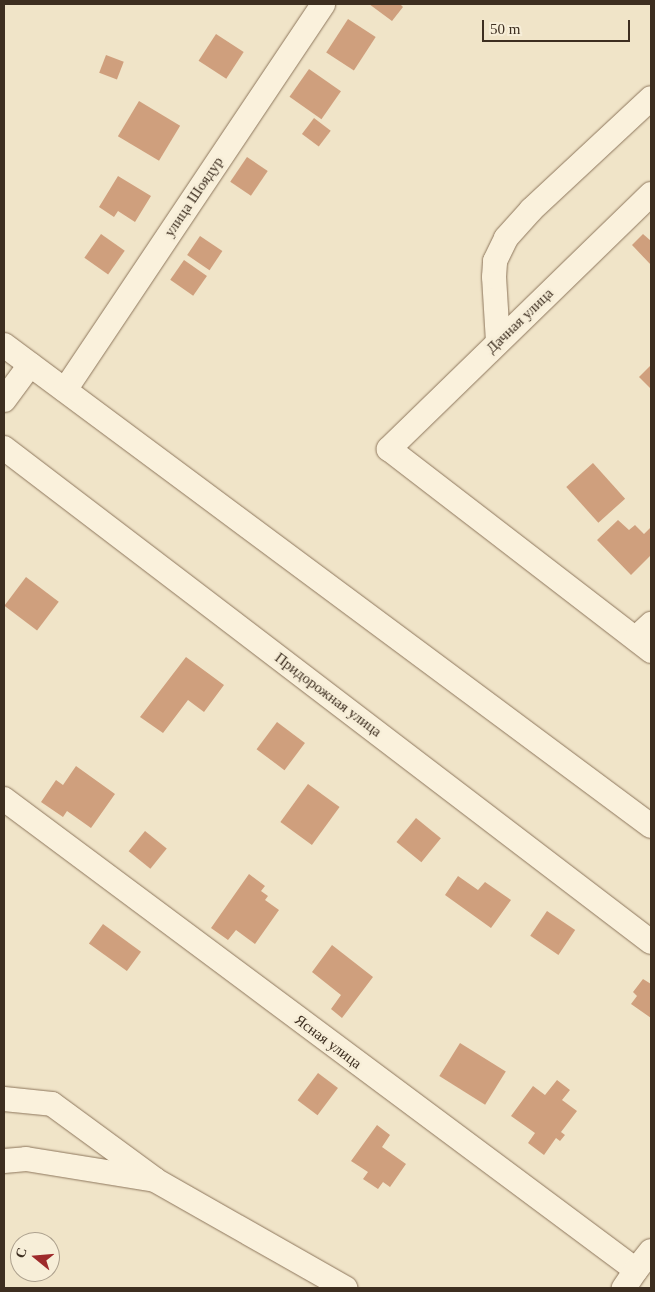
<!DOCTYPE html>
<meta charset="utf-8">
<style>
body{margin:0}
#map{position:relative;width:655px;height:1292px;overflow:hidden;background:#f0e4c8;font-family:Georgia,serif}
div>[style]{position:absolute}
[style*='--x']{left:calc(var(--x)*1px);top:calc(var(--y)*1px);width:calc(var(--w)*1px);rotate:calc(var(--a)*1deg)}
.building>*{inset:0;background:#cf9f7d;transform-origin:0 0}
.roads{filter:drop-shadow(0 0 1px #8d765c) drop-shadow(0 0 1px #8d765c)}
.minor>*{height:24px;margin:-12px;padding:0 12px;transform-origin:12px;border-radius:12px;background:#faf1dc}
span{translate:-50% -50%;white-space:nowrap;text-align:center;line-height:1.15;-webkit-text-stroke:5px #f7eed8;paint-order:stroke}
.street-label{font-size:15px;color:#3d2e20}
.frame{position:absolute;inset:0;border:5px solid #3d2e20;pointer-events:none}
.north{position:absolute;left:10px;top:1232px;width:50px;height:50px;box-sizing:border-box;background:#f7eed8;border:1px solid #ada18e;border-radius:50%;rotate:287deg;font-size:14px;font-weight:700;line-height:20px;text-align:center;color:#3d2e20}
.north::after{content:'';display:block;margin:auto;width:18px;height:22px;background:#9e2a2b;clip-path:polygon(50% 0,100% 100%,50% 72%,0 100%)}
.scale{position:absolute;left:482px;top:20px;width:148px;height:22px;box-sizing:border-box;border:2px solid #3d2e20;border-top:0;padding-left:6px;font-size:15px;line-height:18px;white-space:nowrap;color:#3d2e20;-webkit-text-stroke:4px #f7eed8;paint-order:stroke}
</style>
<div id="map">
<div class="building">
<i style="clip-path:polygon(369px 4px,400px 4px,403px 7px,392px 21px)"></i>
<i style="left:348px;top:19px;width:33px;height:40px;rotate:33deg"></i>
<i style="left:216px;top:34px;width:33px;height:32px;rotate:33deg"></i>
<i style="left:106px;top:55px;width:19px;height:19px;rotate:21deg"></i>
<i style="left:309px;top:69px;width:39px;height:34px;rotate:35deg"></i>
<i style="left:139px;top:101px;width:48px;height:41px;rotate:31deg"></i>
<i style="left:314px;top:118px;width:21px;height:20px;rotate:37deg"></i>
<i style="left:247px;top:157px;width:25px;height:30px;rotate:34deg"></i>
<i style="clip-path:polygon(118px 176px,151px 196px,135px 222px,118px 211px,114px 217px,99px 207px)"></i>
<i style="left:101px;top:234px;width:29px;height:29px;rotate:35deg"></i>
<i style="clip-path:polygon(643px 234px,651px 241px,651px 265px,632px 245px)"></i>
<i style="left:200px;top:236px;width:27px;height:23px;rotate:34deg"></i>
<i style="left:184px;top:260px;width:28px;height:24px;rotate:35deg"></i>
<i style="clip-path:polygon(651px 365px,651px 389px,639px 377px)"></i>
<i style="left:593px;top:463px;width:48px;height:36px;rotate:48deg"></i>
<i style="clip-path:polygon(618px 520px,629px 530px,635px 525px,644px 534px,651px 527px,651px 555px,631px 575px,597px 540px)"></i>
<i style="left:26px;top:577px;width:41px;height:36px;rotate:37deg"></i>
<i style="clip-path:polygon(186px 657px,224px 685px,204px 712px,188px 700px,163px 733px,140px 717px)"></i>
<i style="left:277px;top:722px;width:35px;height:34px;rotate:37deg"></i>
<i style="clip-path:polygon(76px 766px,115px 794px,91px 828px,67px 811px,63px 817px,41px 802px,56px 780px,63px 785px)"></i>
<i style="left:308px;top:784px;width:39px;height:47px;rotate:36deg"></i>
<i style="left:416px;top:818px;width:32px;height:31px;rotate:39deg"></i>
<i style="left:145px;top:831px;width:28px;height:26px;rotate:39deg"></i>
<i style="clip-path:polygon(249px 874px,265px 886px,261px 891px,268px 896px,265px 900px,279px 910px,255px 944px,236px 930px,228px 940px,211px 928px)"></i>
<i style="clip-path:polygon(458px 876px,478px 890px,485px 882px,511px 900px,491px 928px,445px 895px)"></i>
<i style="left:547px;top:911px;width:34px;height:30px;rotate:34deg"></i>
<i style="left:103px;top:924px;width:47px;height:24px;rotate:36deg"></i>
<i style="clip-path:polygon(332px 945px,373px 977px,342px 1018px,331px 1009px,341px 995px,312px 972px)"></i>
<i style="clip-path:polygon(643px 979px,651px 984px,651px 1018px,631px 1004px,637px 996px,633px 992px)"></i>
<i style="left:460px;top:1043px;width:54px;height:39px;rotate:32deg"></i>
<i style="left:318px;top:1073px;width:25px;height:34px;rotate:37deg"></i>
<i style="clip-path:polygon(557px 1080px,570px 1090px,562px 1100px,577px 1111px,561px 1132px,565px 1135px,560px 1141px,556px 1138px,544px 1155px,528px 1143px,535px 1133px,511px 1116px,533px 1086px,545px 1095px)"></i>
<i style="clip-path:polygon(377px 1125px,390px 1135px,382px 1147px,406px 1164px,390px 1187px,383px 1182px,378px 1189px,363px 1179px,368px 1172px,351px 1161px)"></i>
</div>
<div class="roads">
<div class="minor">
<i style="--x:651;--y:194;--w:366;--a:135.8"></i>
<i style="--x:389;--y:449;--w:331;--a:37.6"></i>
<i style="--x:498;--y:342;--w:65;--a:-93.5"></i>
<i style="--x:494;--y:277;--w:16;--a:-86"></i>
<i style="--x:495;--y:261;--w:25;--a:-64"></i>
<i style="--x:506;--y:238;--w:38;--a:-48"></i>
<i style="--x:531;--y:210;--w:164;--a:-43"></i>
<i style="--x:4;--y:345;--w:806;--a:36.63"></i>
<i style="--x:65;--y:390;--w:464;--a:-56.2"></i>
<i style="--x:4;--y:400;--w:44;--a:-53.4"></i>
<i style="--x:4;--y:448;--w:814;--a:37.36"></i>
<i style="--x:636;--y:638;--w:21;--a:-43"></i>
<i style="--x:4;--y:799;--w:788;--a:36.7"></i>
<i style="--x:636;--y:1270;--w:22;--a:124"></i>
<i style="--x:4;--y:1099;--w:48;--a:5.9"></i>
<i style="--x:52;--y:1104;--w:125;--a:36.2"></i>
<i style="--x:4;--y:1161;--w:22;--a:-5"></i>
<i style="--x:26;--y:1159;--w:131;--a:9.2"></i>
<i style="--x:155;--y:1180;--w:219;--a:29.6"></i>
<i style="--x:636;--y:1270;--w:24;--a:-52"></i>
</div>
</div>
<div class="street-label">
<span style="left:194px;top:197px;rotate:-56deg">улица Шоядур</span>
<span style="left:520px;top:321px;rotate:-44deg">Дачная улица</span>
<span style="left:328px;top:695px;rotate:37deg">Придорожная улица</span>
<span style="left:328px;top:1042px;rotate:37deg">Ясная улица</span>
</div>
<div class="frame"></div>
<div class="north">С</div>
<div class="scale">50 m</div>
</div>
